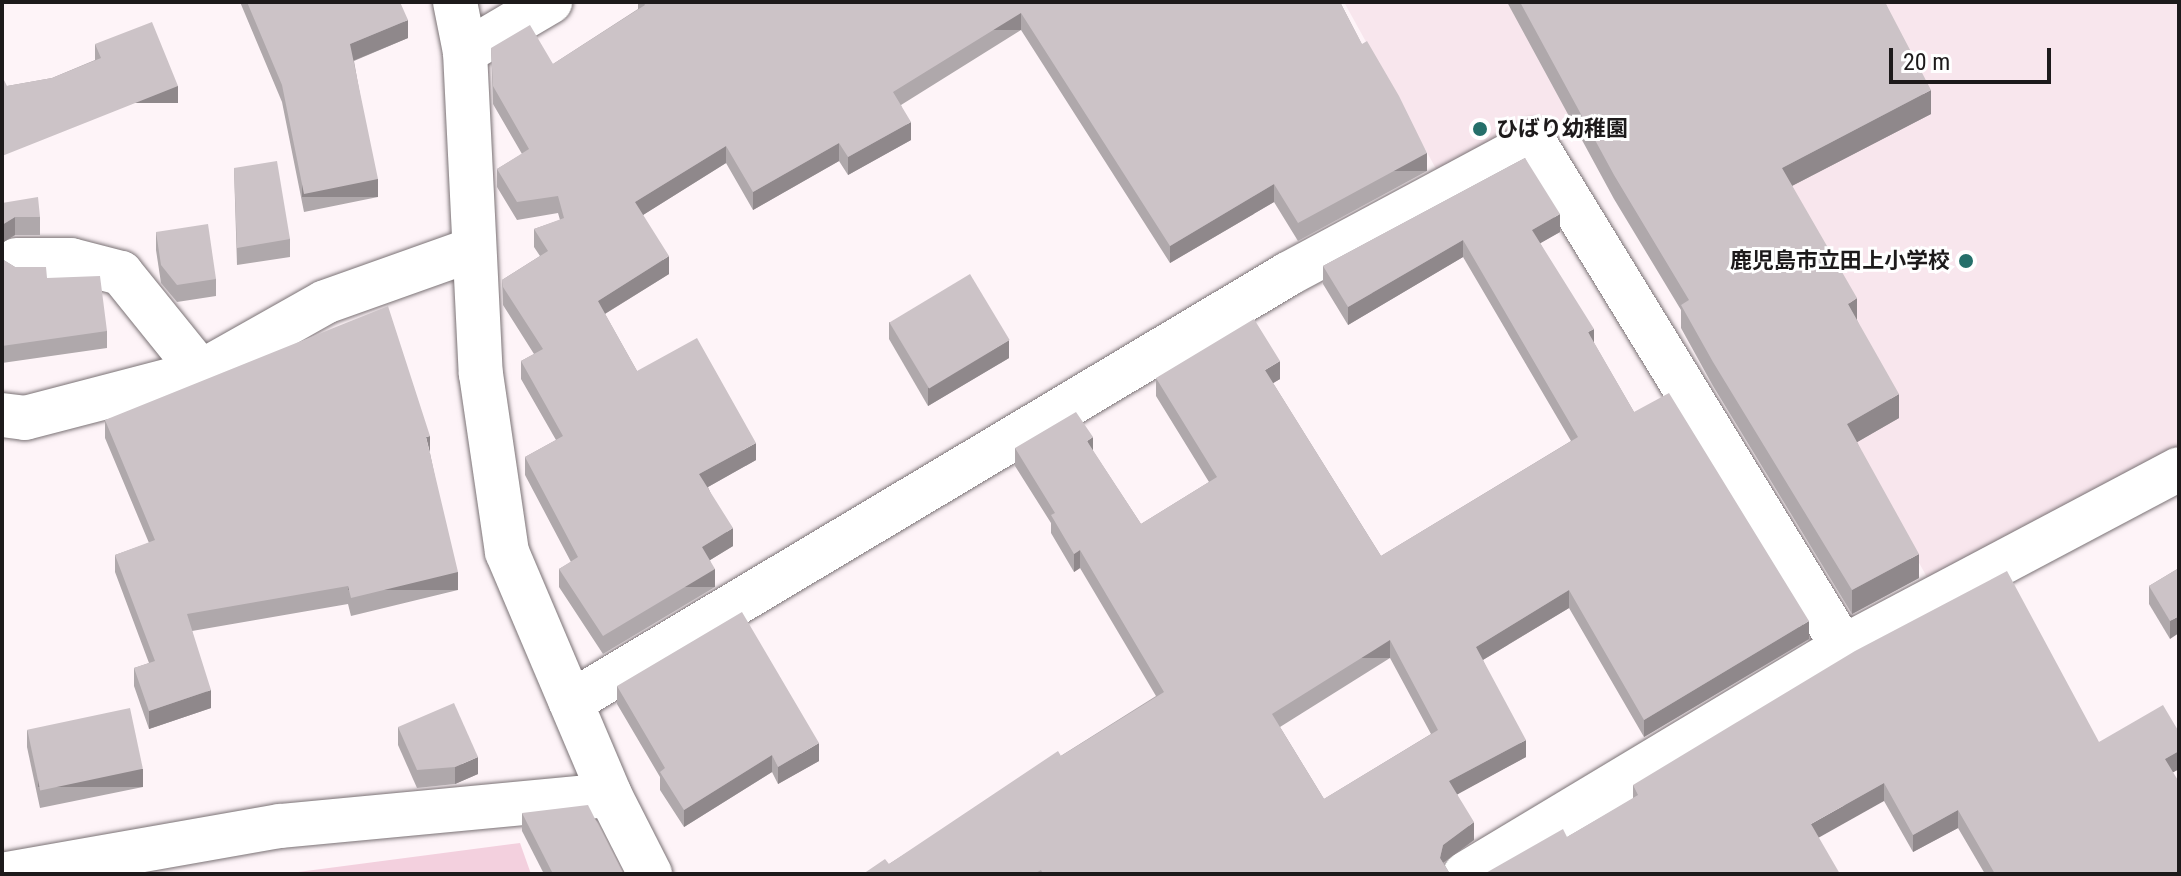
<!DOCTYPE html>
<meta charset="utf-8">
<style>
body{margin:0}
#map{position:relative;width:2181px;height:876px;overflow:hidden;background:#fef4f8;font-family:"Roboto Condensed","Noto Sans JP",sans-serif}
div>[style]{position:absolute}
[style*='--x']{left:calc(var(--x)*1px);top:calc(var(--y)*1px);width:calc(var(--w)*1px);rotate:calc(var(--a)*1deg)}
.built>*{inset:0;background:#f8e6ed}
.green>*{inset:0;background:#f3d0de}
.roads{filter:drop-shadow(0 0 2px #7a7275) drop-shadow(0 0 2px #7a7275)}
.street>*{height:44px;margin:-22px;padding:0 22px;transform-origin:22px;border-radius:22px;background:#fff}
.wall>*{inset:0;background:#afa8ab}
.shaded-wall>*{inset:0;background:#8f888b;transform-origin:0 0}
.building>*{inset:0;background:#ccc3c7;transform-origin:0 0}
.dots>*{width:22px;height:22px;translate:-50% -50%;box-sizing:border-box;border:4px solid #fff;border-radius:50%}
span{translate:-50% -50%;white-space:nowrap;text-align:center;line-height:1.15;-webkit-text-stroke:6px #fff;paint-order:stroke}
.poi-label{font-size:22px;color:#1d1a1b;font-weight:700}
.left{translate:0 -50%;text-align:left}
.right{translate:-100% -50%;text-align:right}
.frame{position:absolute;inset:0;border:4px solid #1d1a1b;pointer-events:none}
.scale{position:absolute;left:1889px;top:48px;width:162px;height:36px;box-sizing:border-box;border:4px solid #1d1a1b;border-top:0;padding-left:10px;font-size:24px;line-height:28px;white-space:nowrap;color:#1d1a1b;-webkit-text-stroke:6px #fff;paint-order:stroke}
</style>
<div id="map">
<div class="built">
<i style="clip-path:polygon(1344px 2px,2179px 2px,2179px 450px,1928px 579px,1648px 73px,1445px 185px)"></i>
</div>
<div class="green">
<i style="clip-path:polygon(520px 843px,531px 874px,283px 874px)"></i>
</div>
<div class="roads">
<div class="street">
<i style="--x:455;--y:2;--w:51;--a:78.7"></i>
<i style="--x:465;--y:52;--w:322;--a:87.2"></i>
<i style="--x:481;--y:374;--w:180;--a:81.7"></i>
<i style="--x:507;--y:552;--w:264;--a:67"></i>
<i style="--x:610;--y:795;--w:89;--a:63.1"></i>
<i style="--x:465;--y:52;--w:99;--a:-30.5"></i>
<i style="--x:16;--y:260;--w:55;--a:0"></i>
<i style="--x:71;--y:260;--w:52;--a:14.6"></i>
<i style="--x:121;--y:273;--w:127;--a:51.1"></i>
<i style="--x:2;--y:415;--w:23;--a:7"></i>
<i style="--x:25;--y:418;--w:182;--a:-14.6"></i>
<i style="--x:201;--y:372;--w:142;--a:-29.4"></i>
<i style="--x:325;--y:302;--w:155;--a:-19.6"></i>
<i style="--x:571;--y:702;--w:835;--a:-30.83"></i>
<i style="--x:1288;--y:274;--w:279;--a:-28.2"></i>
<i style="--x:1534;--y:142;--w:592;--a:58.54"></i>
<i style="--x:7;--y:874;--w:277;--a:-10"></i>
<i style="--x:280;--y:826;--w:331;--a:-5.4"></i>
<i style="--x:1465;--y:874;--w:441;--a:-31"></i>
<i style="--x:1843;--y:647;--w:380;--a:-27.9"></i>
</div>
</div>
<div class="wall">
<i style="clip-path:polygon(240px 2px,400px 2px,408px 38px,354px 61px,378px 197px,304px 212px,282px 102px)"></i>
<i style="clip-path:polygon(638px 2px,1340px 2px,1427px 171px,1298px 241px,1274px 202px,1170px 263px,1021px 30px,901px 105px,911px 140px,848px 175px,839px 161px,753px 210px,726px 163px,643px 215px,669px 274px,605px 314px,637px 371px,756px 460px,708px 487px,733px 546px,710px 560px,715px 587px,603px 654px,559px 587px,559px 569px,571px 562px,525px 475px,525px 457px,556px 440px,521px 379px,521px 361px,534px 354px,503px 305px,502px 280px,540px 256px,534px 247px,534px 229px,560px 220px,558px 213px,517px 220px,497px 187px,497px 169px,522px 154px,493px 104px,491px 48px,553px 64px,638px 9px)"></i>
<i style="clip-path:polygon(1507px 2px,1885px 2px,1931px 114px,1792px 186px,1857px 320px,1899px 418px,1857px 442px,1919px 578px,1852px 614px,1713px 386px,1681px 328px,1681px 310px,1614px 199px)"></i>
<i style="clip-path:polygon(95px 44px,178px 103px,7px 86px,52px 78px,95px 60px)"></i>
<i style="clip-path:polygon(evenodd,1525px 158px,1560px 232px,1540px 243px,1594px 343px,1634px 412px,1809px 639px,1644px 737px,1569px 608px,1483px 660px,1526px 757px,1457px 794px,1474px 840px,1443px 862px,1450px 874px,863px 874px,889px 864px,1156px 696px,1080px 568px,1074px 572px,1051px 533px,1051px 523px,1015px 466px,1015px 448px,1093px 451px,1141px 524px,1209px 482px,1156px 396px,1156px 378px,1280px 379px,1273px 383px,1381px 556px,1571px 441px,1463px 257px,1348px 325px,1323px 284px,1323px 266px,1525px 158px,1390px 658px,1431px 734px,1324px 799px,1280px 727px,1390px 658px)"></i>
<i style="clip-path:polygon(234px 168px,290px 239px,290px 257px,237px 265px)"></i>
<i style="clip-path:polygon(2px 203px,40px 217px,40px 235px,15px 235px,2px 243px)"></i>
<i style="clip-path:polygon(156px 232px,216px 279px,216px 296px,177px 302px,161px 283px,156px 250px)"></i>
<i style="clip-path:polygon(2px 259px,15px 267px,47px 278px,107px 331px,107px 348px,2px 363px)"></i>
<i style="clip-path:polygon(889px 322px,1009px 358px,928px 406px,889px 339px)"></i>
<i style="clip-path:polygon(105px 420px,430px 453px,458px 590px,351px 616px,348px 604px,192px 631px,211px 708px,149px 729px,134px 686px,134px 668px,149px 663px,115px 572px,115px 555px,149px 543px,105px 438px)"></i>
<i style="clip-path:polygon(2179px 568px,2170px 639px,2149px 604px,2149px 586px)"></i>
<i style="clip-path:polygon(617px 686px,819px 761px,778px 784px,772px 772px,684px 827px,660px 790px,660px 777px,617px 704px)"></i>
<i style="clip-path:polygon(398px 727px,478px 774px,455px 784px,417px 788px,398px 745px)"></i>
<i style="clip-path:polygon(27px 730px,143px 787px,40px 808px,27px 747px)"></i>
<i style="clip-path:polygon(2179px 732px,2179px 769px,2173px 772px,2179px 874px,1985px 874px,1958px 828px,1913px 852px,1884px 801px,1567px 837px,1633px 799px,1633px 785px,2099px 742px)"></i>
<i style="clip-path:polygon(522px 813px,623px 874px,544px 874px,522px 831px)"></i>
</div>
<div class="shaded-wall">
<i style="left:1021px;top:13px;width:17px;height:150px;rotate:90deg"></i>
<i style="clip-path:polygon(408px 20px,408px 38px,350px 62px,350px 44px)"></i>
<i style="left:178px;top:86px;width:17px;height:189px;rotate:90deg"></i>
<i style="clip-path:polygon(1931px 90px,1931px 114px,1782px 191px,1782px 168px)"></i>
<i style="clip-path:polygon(911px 122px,911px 140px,848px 175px,848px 157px)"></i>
<i style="clip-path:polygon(839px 143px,839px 161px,753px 210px,753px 192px)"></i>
<i style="clip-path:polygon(726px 146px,726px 163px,635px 220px,635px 202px)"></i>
<i style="left:1427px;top:153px;width:18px;height:147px;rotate:90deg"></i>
<i style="left:378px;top:179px;width:18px;height:76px;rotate:90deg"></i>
<i style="clip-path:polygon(1274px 184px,1274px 202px,1170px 263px,1170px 246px)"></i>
<i style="clip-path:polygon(1560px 214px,1560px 232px,1532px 248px,1532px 230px)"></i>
<i style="clip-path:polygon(15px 217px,15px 235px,2px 243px,2px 225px)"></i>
<i style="clip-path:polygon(1463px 240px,1463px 257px,1348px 325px,1348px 307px)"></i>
<i style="clip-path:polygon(669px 256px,669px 274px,598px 318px,598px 301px)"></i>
<i style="clip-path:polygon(1857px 298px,1857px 322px,1848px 304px)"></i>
<i style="clip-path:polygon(1594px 329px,1594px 346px,1588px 332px)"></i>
<i style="clip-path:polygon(1009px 340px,1009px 358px,928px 406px,928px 388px)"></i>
<i style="clip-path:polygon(1280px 361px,1280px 379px,1265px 388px,1265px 370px)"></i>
<i style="clip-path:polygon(1899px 394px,1899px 418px,1847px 448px,1847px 424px)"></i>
<i style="clip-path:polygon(430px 436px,430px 453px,426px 437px)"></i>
<i style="clip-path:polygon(1093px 437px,1093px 455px,1087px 441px)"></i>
<i style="clip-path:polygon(756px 443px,756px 460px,699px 492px,699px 474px)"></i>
<i style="clip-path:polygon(733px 528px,733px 546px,702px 565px,702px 547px)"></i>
<i style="clip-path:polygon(1080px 550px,1080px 568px,1074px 572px,1074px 554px)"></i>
<i style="clip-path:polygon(1919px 554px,1919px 578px,1852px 614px,1852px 590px)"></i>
<i style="left:715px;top:569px;width:18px;height:131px;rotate:90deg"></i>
<i style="left:458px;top:572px;width:18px;height:110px;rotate:90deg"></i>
<i style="clip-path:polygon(1569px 590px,1569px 608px,1476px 664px,1476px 647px)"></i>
<i style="clip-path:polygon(2179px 616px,2179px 633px,2170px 639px,2170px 621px)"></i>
<i style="clip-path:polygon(1809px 621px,1809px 639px,1644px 737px,1644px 720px)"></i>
<i style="left:1390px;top:640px;width:18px;height:139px;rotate:90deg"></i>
<i style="clip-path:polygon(211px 690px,211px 708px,149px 729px,149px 711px)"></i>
<i style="clip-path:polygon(1526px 740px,1526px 757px,1449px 799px,1449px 781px)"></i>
<i style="clip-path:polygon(819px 743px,819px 761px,778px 784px,778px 767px)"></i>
<i style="clip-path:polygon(2179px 751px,2179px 769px,2165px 777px,2165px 759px)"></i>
<i style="clip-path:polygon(772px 755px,772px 772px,684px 827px,684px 810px)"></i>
<i style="clip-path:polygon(478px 757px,478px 774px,455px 784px,455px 767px)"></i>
<i style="left:143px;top:769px;width:18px;height:105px;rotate:90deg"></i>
<i style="clip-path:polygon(1884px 783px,1884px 801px,1811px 842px,1811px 824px)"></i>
<i style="clip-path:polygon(1958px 810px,1958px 828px,1913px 852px,1913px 835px)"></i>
<i style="clip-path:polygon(1474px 822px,1474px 840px,1443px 863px,1440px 858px,1443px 845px)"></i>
</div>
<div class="building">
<i style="clip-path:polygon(247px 2px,400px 2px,408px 20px,350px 44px,378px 179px,304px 194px,282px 85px)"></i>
<i style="clip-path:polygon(643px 2px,1340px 2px,1362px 44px,1367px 41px,1399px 96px,1427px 153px,1298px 223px,1274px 184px,1170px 246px,1021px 13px,893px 92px,911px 122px,848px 157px,839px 143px,753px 192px,726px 146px,635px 202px,669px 256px,598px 301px,637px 371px,697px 338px,756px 443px,699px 474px,733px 528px,702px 547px,715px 569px,603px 636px,559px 569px,578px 557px,525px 457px,563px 436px,521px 361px,543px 349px,503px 287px,502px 280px,548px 251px,534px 229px,564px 218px,558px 196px,517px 202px,497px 169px,529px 149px,493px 86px,491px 48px,530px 25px,553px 64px,645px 5px)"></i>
<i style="clip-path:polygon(1520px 2px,1885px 2px,1931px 90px,1782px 168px,1857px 298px,1848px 304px,1899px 394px,1847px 424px,1919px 554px,1852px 590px,1713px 362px,1681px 305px,1689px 300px,1614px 175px)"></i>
<i style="clip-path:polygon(152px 22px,178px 86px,2px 156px,2px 76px,7px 86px,52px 78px,101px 58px,95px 44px)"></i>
<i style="clip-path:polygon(evenodd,1525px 158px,1560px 214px,1532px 230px,1594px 329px,1588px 332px,1634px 412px,1669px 393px,1809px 621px,1644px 720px,1569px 590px,1476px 647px,1526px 740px,1449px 781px,1474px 822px,1443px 845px,1440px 858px,1450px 874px,1043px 874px,1041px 870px,1034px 874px,863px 874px,885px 859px,889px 864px,1058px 751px,1061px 756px,1164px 692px,1080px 550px,1074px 554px,1051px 515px,1055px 513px,1015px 448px,1076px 412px,1093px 437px,1087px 441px,1141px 524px,1217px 477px,1156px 378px,1254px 319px,1280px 361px,1265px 370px,1381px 556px,1578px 437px,1463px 240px,1348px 307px,1323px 266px,1525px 158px,1390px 640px,1438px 730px,1324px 799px,1272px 714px,1390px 640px)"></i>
<i style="clip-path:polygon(277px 161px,290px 239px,237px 248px,234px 168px)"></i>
<i style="clip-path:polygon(38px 197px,40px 217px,15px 217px,2px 225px,2px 203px)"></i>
<i style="clip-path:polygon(208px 224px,216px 279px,177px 285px,161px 265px,156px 232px)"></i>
<i style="clip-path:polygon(2px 259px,15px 267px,46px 267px,47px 278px,100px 276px,107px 331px,2px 346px)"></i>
<i style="left:970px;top:274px;width:77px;height:94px;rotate:59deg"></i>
<i style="clip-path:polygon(388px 306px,430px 436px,426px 437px,458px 572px,351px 598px,348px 586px,187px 614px,211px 690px,149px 711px,134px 668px,155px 661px,115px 555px,155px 540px,105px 420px)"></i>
<i style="clip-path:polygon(2179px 568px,2179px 616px,2170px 621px,2149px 586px)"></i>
<i style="clip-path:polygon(2007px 571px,2099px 742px,2163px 705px,2179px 732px,2179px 751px,2165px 759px,2179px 782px,2179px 874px,1995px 874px,1958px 810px,1913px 835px,1884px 783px,1811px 824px,1840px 874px,1484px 874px,1563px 829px,1567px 837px,1638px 795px,1633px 785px,1855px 651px)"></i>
<i style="clip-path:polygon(742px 612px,819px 743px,778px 767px,772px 755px,684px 810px,660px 772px,665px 768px,617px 686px)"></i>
<i style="clip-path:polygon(454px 703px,478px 757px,455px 767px,417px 770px,398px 727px)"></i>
<i style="left:130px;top:708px;width:62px;height:105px;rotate:78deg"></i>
<i style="clip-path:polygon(588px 805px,623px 874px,553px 874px,522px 813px)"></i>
</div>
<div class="dots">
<i style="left:1480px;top:129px;background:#256f6a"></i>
<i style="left:1966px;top:261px;background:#256f6a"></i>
</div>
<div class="poi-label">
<span class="left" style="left:1496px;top:129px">ひばり幼稚園</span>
<span class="right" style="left:1950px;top:261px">鹿児島市立田上小学校</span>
</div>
<div class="frame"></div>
<div class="scale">20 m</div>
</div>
